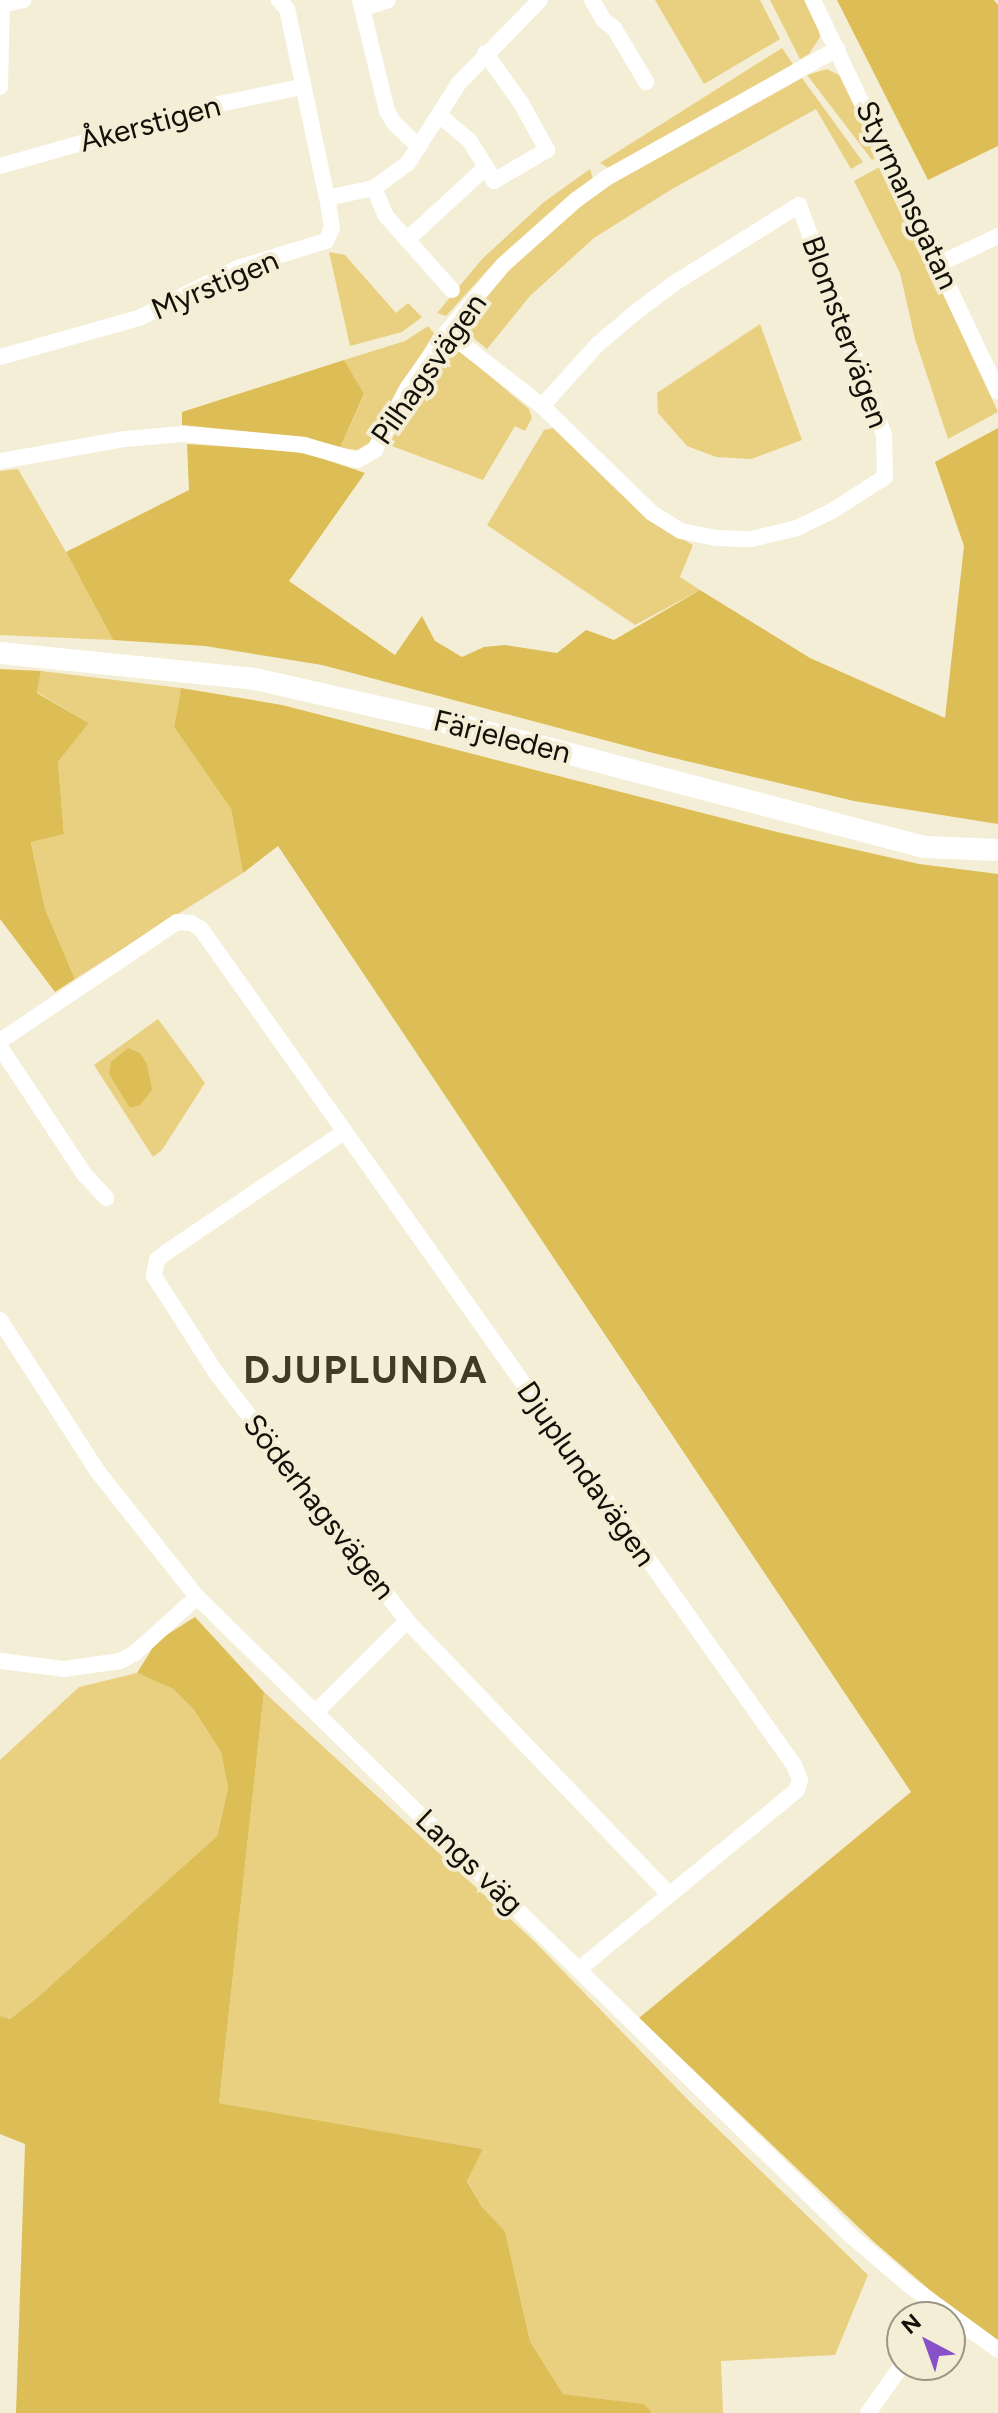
<!DOCTYPE html>
<meta charset="utf-8">
<style>
body{margin:0}
#map{position:relative;width:998px;height:2413px;overflow:hidden;background:#f5eed6;font-family:Figtree,sans-serif}
div>[style]{position:absolute}
[style*='--x']{left:calc(var(--x)*1px);top:calc(var(--y)*1px);width:calc(var(--w)*1px);rotate:calc(var(--a)*1deg)}
.green>*{inset:0;background:#e9d080}
.forest>*{inset:0;background:#ddbe56}
.minor>*{height:16px;margin:-8px;padding:0 8px;transform-origin:8px;border-radius:8px;background:#fff}
.secondary>*{height:22px;margin:-11px;padding:0 11px;transform-origin:11px;border-radius:11px;background:#fff}
span{translate:-50% -50%;white-space:nowrap;text-align:center;line-height:1.15;-webkit-text-stroke:8px #f5eed6;paint-order:stroke}
.street-label{font-size:30px;color:#121008}
.district-label{font-size:38px;color:#403a27;font-weight:700;letter-spacing:2px}
.north{position:absolute;left:886px;top:2301px;width:80px;height:80px;box-sizing:border-box;background:#f5eed6;border:2px solid #9a9584;border-radius:50%;rotate:319deg;font-size:22px;font-weight:700;line-height:32px;text-align:center;color:#121008}
.north::after{content:'';display:block;margin:auto;width:28px;height:36px;background:#8951c8;clip-path:polygon(50% 0,100% 100%,50% 72%,0 100%)}
</style>
<div id="map">
<div class="green">
<i style="clip-path:polygon(655px 0,760px 0,780px 39px,704px 84px)"></i>
<i style="clip-path:polygon(770px 0,804px 0,818px 25px,820px 37px,809px 54px,800px 59px)"></i>
<i style="clip-path:polygon(782px 48px,793px 64px,610px 169px,600px 163px)"></i>
<i style="clip-path:polygon(827px 69px,839px 75px,879px 156px,872px 160px,807px 75px)"></i>
<i style="clip-path:polygon(802px 78px,863px 162px,851px 169px,816px 109px,672px 189px,594px 238px,530px 296px,487px 349px,470px 335px,467px 322px,472px 311px,509px 269px,583px 204px,612px 184px)"></i>
<i style="clip-path:polygon(883px 165px,998px 412px,948px 439px,915px 339px,900px 273px,854px 181px)"></i>
<i style="clip-path:polygon(590px 169px,593px 179px,495px 262px,446px 316px,437px 313px,482px 259px,544px 202px)"></i>
<i style="clip-path:polygon(329px 252px,345px 255px,396px 313px,408px 303px,422px 317px,402px 332px,350px 346px)"></i>
<i style="clip-path:polygon(760px 324px,802px 440px,751px 459px,716px 457px,687px 446px,658px 413px,657px 393px)"></i>
<i style="clip-path:polygon(428px 326px,434px 333px,369px 443px,357px 450px,340px 448px,364px 395px,344px 360px,405px 341px)"></i>
<i style="clip-path:polygon(446px 350px,461px 352px,529px 409px,532px 418px,525px 431px,515px 426px,483px 480px,389px 445px,417px 388px)"></i>
<i style="clip-path:polygon(553px 428px,649px 520px,693px 545px,680px 577px,700px 590px,635px 625px,487px 525px,544px 430px)"></i>
<i style="clip-path:polygon(18px 469px,66px 552px,113px 640px,0 635px,0 471px)"></i>
<i style="clip-path:polygon(41px 671px,181px 688px,174px 727px,231px 809px,243px 873px,75px 979px,45px 909px,31px 841px,64px 834px,58px 762px,89px 723px,37px 692px)"></i>
<i style="clip-path:polygon(158px 1019px,205px 1083px,162px 1150px,153px 1157px,94px 1065px)"></i>
<i style="clip-path:polygon(137px 1673px,173px 1689px,194px 1710px,221px 1752px,228px 1788px,217px 1836px,39px 1996px,10px 2019px,0 2016px,0 1760px,79px 1687px)"></i>
<i style="clip-path:polygon(264px 1692px,533px 1940px,690px 2102px,868px 2275px,835px 2355px,721px 2361px,723px 2413px,652px 2413px,643px 2404px,563px 2394px,530px 2341px,505px 2231px,482px 2207px,467px 2180px,483px 2149px,219px 2103px)"></i>
</div>
<div class="forest">
<i style="clip-path:polygon(837px 0,994px 0,998px 5px,998px 146px,928px 180px)"></i>
<i style="clip-path:polygon(344px 360px,364px 394px,340px 448px,306px 437px,182px 425px,182px 412px)"></i>
<i style="clip-path:polygon(998px 428px,998px 824px,854px 801px,657px 754px,322px 665px,205px 646px,113px 640px,66px 552px,189px 490px,187px 444px,303px 452px,365px 473px,289px 581px,395px 655px,422px 616px,435px 641px,462px 657px,484px 647px,505px 645px,557px 653px,586px 630px,614px 640px,700px 590px,810px 658px,945px 718px,964px 546px,935px 462px)"></i>
<i style="clip-path:polygon(0 669px,41px 671px,37px 693px,89px 723px,58px 762px,64px 834px,31px 842px,45px 909px,75px 979px,55px 992px,0 919px)"></i>
<i style="clip-path:polygon(181px 688px,282px 705px,777px 832px,919px 864px,998px 874px,998px 2341px,953px 2310px,874px 2242px,639px 2018px,911px 1792px,278px 846px,243px 873px,231px 809px,174px 727px)"></i>
<i style="clip-path:polygon(128px 1048px,140px 1053px,147px 1064px,152px 1090px,140px 1105px,130px 1108px,109px 1074px,111px 1062px)"></i>
<i style="clip-path:polygon(195px 1617px,264px 1692px,219px 2103px,483px 2149px,467px 2181px,482px 2207px,505px 2231px,530px 2341px,563px 2394px,644px 2404px,652px 2413px,16px 2413px,25px 2144px,0 2134px,0 2016px,10px 2019px,39px 1996px,217px 1836px,228px 1788px,221px 1752px,194px 1710px,173px 1689px,137px 1673px,157px 1641px)"></i>
</div>
<div class="minor">
<i style="--x:360;--y:0;--w:114;--a:76.3"></i>
<i style="--x:387;--y:111;--w:14;--a:60"></i>
<i style="--x:394;--y:123;--w:35;--a:44"></i>
<i style="--x:592;--y:0;--w:24;--a:60"></i>
<i style="--x:604;--y:21;--w:12;--a:35"></i>
<i style="--x:614;--y:28;--w:63;--a:59.3"></i>
<i style="--x:813;--y:0;--w:433;--a:64.7"></i>
<i style="--x:2;--y:5;--w:22;--a:-13"></i>
<i style="--x:364;--y:8;--w:25;--a:-18"></i>
<i style="--x:485;--y:53;--w:62;--a:54.2"></i>
<i style="--x:521;--y:103;--w:54;--a:61"></i>
<i style="--x:547;--y:150;--w:61;--a:149.7"></i>
<i style="--x:494;--y:181;--w:16;--a:-120"></i>
<i style="--x:0;--y:87;--w:87;--a:-88.7"></i>
<i style="--x:0;--y:166;--w:228;--a:-15.8"></i>
<i style="--x:219;--y:104;--w:84;--a:-11.7"></i>
<i style="--x:374;--y:188;--w:30;--a:67"></i>
<i style="--x:386;--y:216;--w:99;--a:48.3"></i>
<i style="--x:327;--y:198;--w:48;--a:-12"></i>
<i style="--x:374;--y:188;--w:42;--a:-36.3"></i>
<i style="--x:408;--y:163;--w:95;--a:-57.5"></i>
<i style="--x:459;--y:83;--w:116;--a:-45.7"></i>
<i style="--x:408;--y:239;--w:106;--a:-42.7"></i>
<i style="--x:486;--y:167;--w:31;--a:-122"></i>
<i style="--x:470;--y:141;--w:40;--a:-140"></i>
<i style="--x:939;--y:264;--w:65;--a:-25.4"></i>
<i style="--x:447;--y:332;--w:120;--a:37.9"></i>
<i style="--x:542;--y:406;--w:153;--a:44.2"></i>
<i style="--x:652;--y:513;--w:34;--a:32"></i>
<i style="--x:681;--y:531;--w:37;--a:11"></i>
<i style="--x:717;--y:538;--w:34;--a:2"></i>
<i style="--x:751;--y:539;--w:47;--a:-13.4"></i>
<i style="--x:797;--y:528;--w:39;--a:-26"></i>
<i style="--x:832;--y:511;--w:63;--a:-32.7"></i>
<i style="--x:885;--y:477;--w:42;--a:-91.4"></i>
<i style="--x:884;--y:435;--w:245;--a:-110.3"></i>
<i style="--x:799;--y:205;--w:149;--a:147.9"></i>
<i style="--x:673;--y:284;--w:46;--a:142.9"></i>
<i style="--x:636;--y:312;--w:51;--a:139.8"></i>
<i style="--x:597;--y:345;--w:82;--a:132"></i>
<i style="--x:0;--y:357;--w:144;--a:-15.7"></i>
<i style="--x:139;--y:318;--w:111;--a:-26.8"></i>
<i style="--x:238;--y:268;--w:92;--a:-17.1"></i>
<i style="--x:326;--y:241;--w:14;--a:-65"></i>
<i style="--x:332;--y:228;--w:30;--a:-99"></i>
<i style="--x:327;--y:198;--w:193;--a:-101.9"></i>
<i style="--x:287;--y:9;--w:12;--a:-132"></i>
<i style="--x:0;--y:461;--w:127;--a:-10"></i>
<i style="--x:125;--y:439;--w:58;--a:-4.9"></i>
<i style="--x:183;--y:434;--w:121;--a:5.2"></i>
<i style="--x:303;--y:445;--w:56;--a:15.5"></i>
<i style="--x:357;--y:460;--w:21;--a:-29"></i>
<i style="--x:375;--y:450;--w:71;--a:-62.4"></i>
<i style="--x:408;--y:387;--w:67;--a:-54.7"></i>
<i style="--x:447;--y:332;--w:87;--a:-50.1"></i>
<i style="--x:503;--y:265;--w:98;--a:-41.7"></i>
<i style="--x:576;--y:200;--w:37;--a:-36"></i>
<i style="--x:606;--y:178;--w:265;--a:-29.2"></i>
<i style="--x:0;--y:1041;--w:213;--a:-33.9"></i>
<i style="--x:177;--y:922;--w:14;--a:4"></i>
<i style="--x:191;--y:923;--w:12;--a:31"></i>
<i style="--x:201;--y:929;--w:1025;--a:54.65"></i>
<i style="--x:794;--y:1765;--w:16;--a:68"></i>
<i style="--x:800;--y:1780;--w:10;--a:107"></i>
<i style="--x:797;--y:1790;--w:281;--a:140.6"></i>
<i style="--x:0;--y:1047;--w:152;--a:56.5"></i>
<i style="--x:84;--y:1174;--w:33;--a:47"></i>
<i style="--x:344;--y:1132;--w:212;--a:145.9"></i>
<i style="--x:168;--y:1251;--w:14;--a:141"></i>
<i style="--x:157;--y:1260;--w:16;--a:101"></i>
<i style="--x:154;--y:1276;--w:117;--a:57.3"></i>
<i style="--x:217;--y:1374;--w:312;--a:52.4"></i>
<i style="--x:407;--y:1621;--w:378;--a:46.2"></i>
<i style="--x:0;--y:1320;--w:181;--a:57.2"></i>
<i style="--x:98;--y:1472;--w:159;--a:51.6"></i>
<i style="--x:197;--y:1597;--w:913;--a:44.33"></i>
<i style="--x:850;--y:2235;--w:77;--a:40.3"></i>
<i style="--x:909;--y:2285;--w:110;--a:36.1"></i>
<i style="--x:0;--y:1661;--w:64;--a:7.1"></i>
<i style="--x:64;--y:1669;--w:57;--a:-8.1"></i>
<i style="--x:120;--y:1661;--w:17;--a:-28"></i>
<i style="--x:135;--y:1653;--w:84;--a:-42.1"></i>
<i style="--x:317;--y:1711;--w:127;--a:-45"></i>
<i style="--x:868;--y:2413;--w:59;--a:-54.7"></i>
</div>
<div class="secondary">
<i style="--x:0;--y:653;--w:256;--a:5.8"></i>
<i style="--x:255;--y:679;--w:217;--a:12.8"></i>
<i style="--x:467;--y:727;--w:473;--a:14.7"></i>
<i style="--x:925;--y:847;--w:73;--a:2.4"></i>
</div>
<div class="street-label">
<span style="left:150px;top:124px;rotate:-15deg">Åkerstigen</span>
<span style="left:907px;top:195px;rotate:65deg">Styrmansgatan</span>
<span style="left:215px;top:285px;rotate:-23deg">Myrstigen</span>
<span style="left:845px;top:332px;rotate:70deg">Blomstervägen</span>
<span style="left:429px;top:369px;rotate:-55deg">Pilhagsvägen</span>
<span style="left:502px;top:737px;rotate:14deg">Färjeleden</span>
<span style="left:586px;top:1474px;rotate:55deg">Djuplundavägen</span>
<span style="left:319px;top:1507px;rotate:52deg">Söderhagsvägen</span>
<span style="left:469px;top:1862px;rotate:44deg">Langs väg</span>
</div>
<div class="district-label">
<span style="left:366px;top:1371px">DJUPLUNDA</span>
</div>
<div class="north">N</div>
</div>
